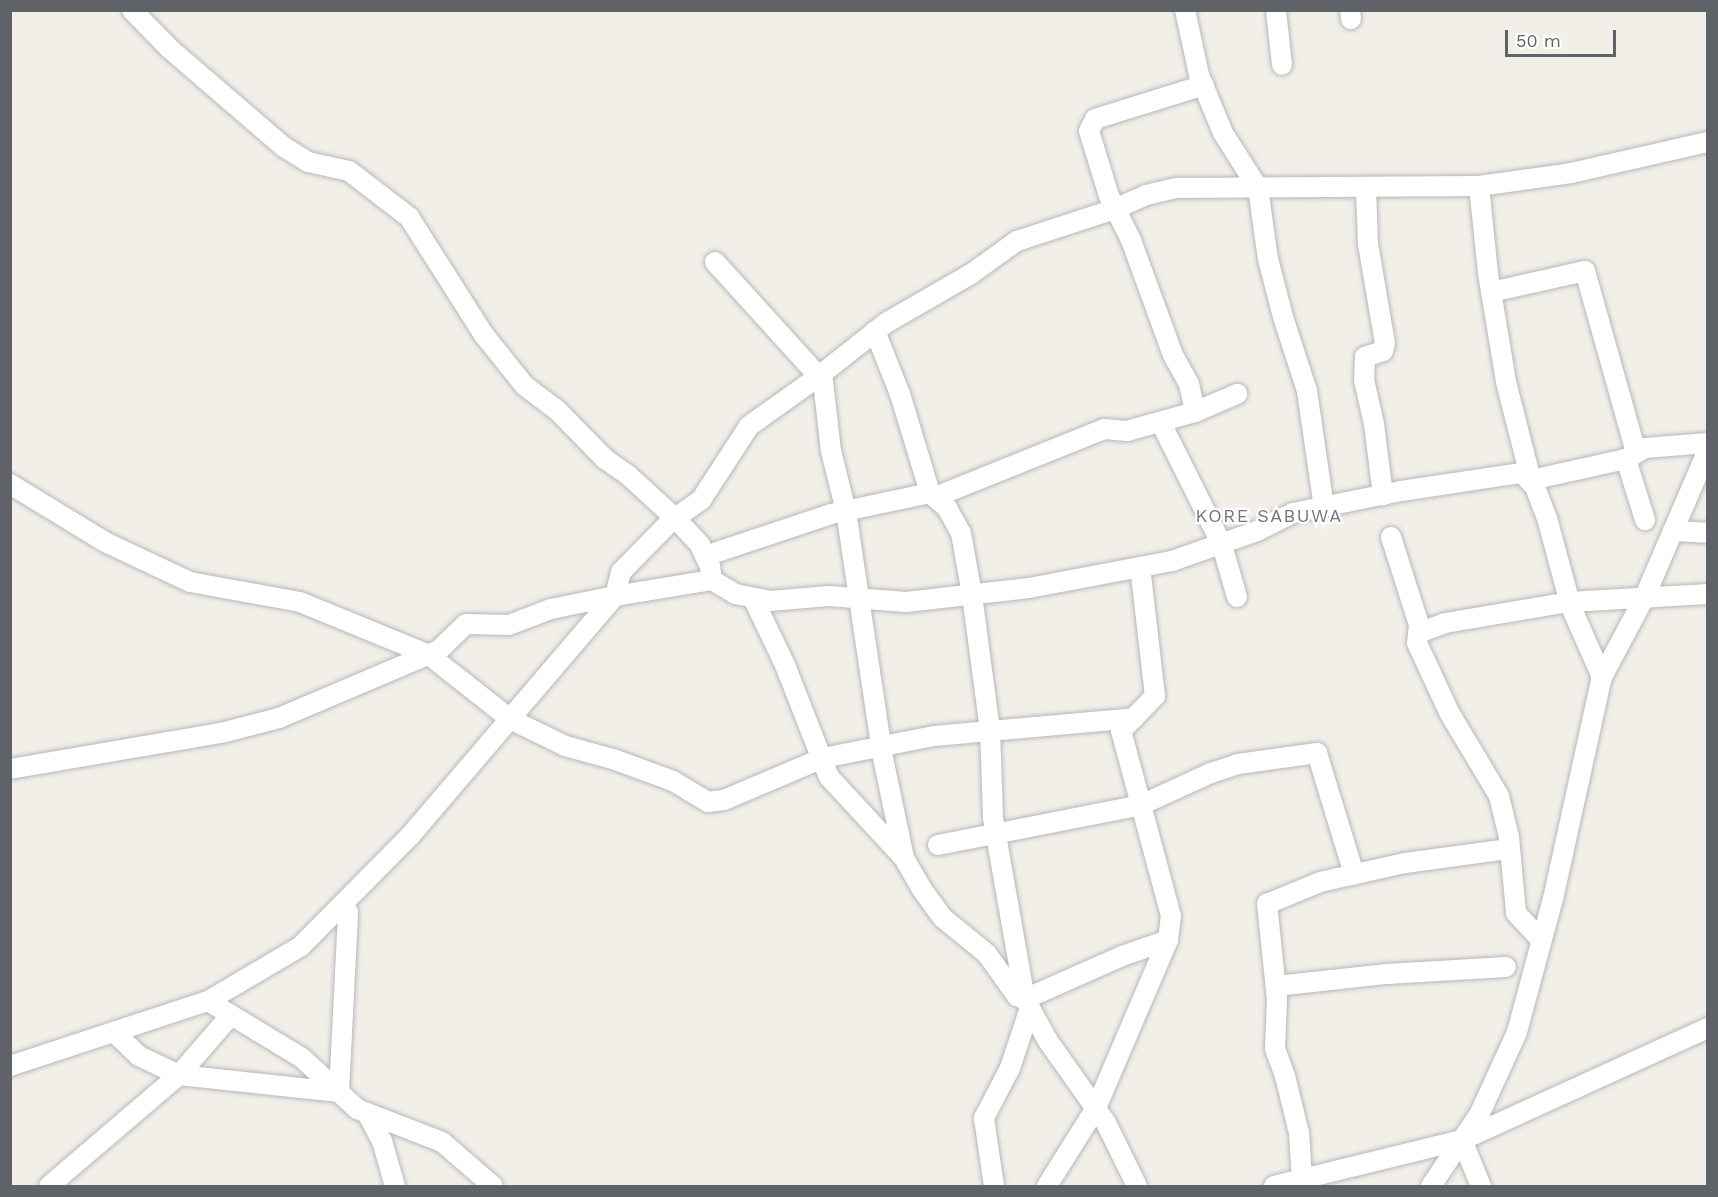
<!DOCTYPE html>
<style>
body{margin:0}
#map{position:relative;width:1718px;height:1197px;overflow:hidden;background:#f1efe8;font-family:"Work Sans",sans-serif}
div>[style]{position:absolute}
[style*='--x']{left:calc(var(--x)*1px);top:calc(var(--y)*1px);width:calc(var(--w)*1px);rotate:calc(var(--a)*1deg)}
.roads{filter:drop-shadow(0 0 2px #b5b8bc) drop-shadow(0 0 2px #b5b8bc)}
.minor>*{height:20px;margin:-10px;padding:0 10px;transform-origin:10px;border-radius:10px;background:#fff}
span{translate:-50% -50%;white-space:nowrap;text-align:center;line-height:1.15;-webkit-text-stroke:4.5px #fff;paint-order:stroke}
.quarter-label{font-size:18px;color:#70757a;letter-spacing:1.5px}
.frame{position:absolute;inset:0;border:12px solid #5f6368;pointer-events:none}
.scale{position:absolute;left:1505px;top:30px;width:111px;height:27px;box-sizing:border-box;border:3px solid #5f6368;border-top:0;padding-left:8px;font-size:18px;line-height:21px;white-space:nowrap;color:#5f6368;-webkit-text-stroke:4px #fff;paint-order:stroke}
</style>
<div id="map">
<div class="roads">
<div class="minor">
<i style="--x:132;--y:10;--w:54;--a:45.7"></i>
<i style="--x:170;--y:49;--w:150;--a:40.7"></i>
<i style="--x:284;--y:147;--w:28;--a:32"></i>
<i style="--x:308;--y:162;--w:42;--a:12.4"></i>
<i style="--x:349;--y:171;--w:76;--a:37.5"></i>
<i style="--x:409;--y:217;--w:140;--a:57.6"></i>
<i style="--x:484;--y:335;--w:65;--a:51.2"></i>
<i style="--x:525;--y:386;--w:39;--a:37"></i>
<i style="--x:556;--y:409;--w:70;--a:45.6"></i>
<i style="--x:605;--y:459;--w:29;--a:35"></i>
<i style="--x:629;--y:476;--w:65;--a:42.5"></i>
<i style="--x:677;--y:520;--w:34;--a:47"></i>
<i style="--x:700;--y:545;--w:23;--a:65"></i>
<i style="--x:710;--y:566;--w:14;--a:82"></i>
<i style="--x:712;--y:580;--w:27;--a:31"></i>
<i style="--x:735;--y:594;--w:36;--a:11"></i>
<i style="--x:770;--y:601;--w:59;--a:-4.8"></i>
<i style="--x:829;--y:596;--w:77;--a:4.5"></i>
<i style="--x:906;--y:602;--w:124;--a:-6.5"></i>
<i style="--x:1029;--y:588;--w:146;--a:-10.7"></i>
<i style="--x:1172;--y:561;--w:90;--a:-19.4"></i>
<i style="--x:1257;--y:531;--w:40;--a:-26.6"></i>
<i style="--x:1293;--y:513;--w:110;--a:-11.5"></i>
<i style="--x:1401;--y:491;--w:122;--a:-8.5"></i>
<i style="--x:1522;--y:473;--w:19;--a:47"></i>
<i style="--x:1535;--y:487;--w:33;--a:69"></i>
<i style="--x:1547;--y:518;--w:92;--a:74.9"></i>
<i style="--x:1571;--y:607;--w:77;--a:66.1"></i>
<i style="--x:1185;--y:10;--w:66;--a:77.8"></i>
<i style="--x:1199;--y:75;--w:63;--a:67.5"></i>
<i style="--x:1223;--y:133;--w:65;--a:57.5"></i>
<i style="--x:1258;--y:188;--w:72;--a:82"></i>
<i style="--x:1268;--y:259;--w:60;--a:75.5"></i>
<i style="--x:1283;--y:317;--w:78;--a:72"></i>
<i style="--x:1307;--y:391;--w:117;--a:81.7"></i>
<i style="--x:1276;--y:10;--w:55;--a:83.8"></i>
<i style="--x:1350;--y:10;--w:9;--a:84"></i>
<i style="--x:1479;--y:186;--w:87;--a:84.1"></i>
<i style="--x:1488;--y:273;--w:110;--a:80.6"></i>
<i style="--x:1506;--y:382;--w:101;--a:75.7"></i>
<i style="--x:1531;--y:480;--w:97;--a:-12.5"></i>
<i style="--x:1626;--y:459;--w:22;--a:-30"></i>
<i style="--x:1645;--y:448;--w:63;--a:-4.5"></i>
<i style="--x:1366;--y:188;--w:56;--a:88"></i>
<i style="--x:1368;--y:244;--w:100;--a:80.3"></i>
<i style="--x:1385;--y:343;--w:8;--a:104"></i>
<i style="--x:1383;--y:351;--w:19;--a:162"></i>
<i style="--x:1365;--y:357;--w:23;--a:92"></i>
<i style="--x:1364;--y:380;--w:45;--a:77.2"></i>
<i style="--x:1374;--y:424;--w:72;--a:82.8"></i>
<i style="--x:715;--y:262;--w:161;--a:47.8"></i>
<i style="--x:823;--y:381;--w:70;--a:83.5"></i>
<i style="--x:831;--y:451;--w:62;--a:76"></i>
<i style="--x:846;--y:511;--w:250;--a:81.5"></i>
<i style="--x:883;--y:758;--w:102;--a:78.1"></i>
<i style="--x:1491;--y:292;--w:96;--a:-12.6"></i>
<i style="--x:1585;--y:271;--w:189;--a:74.3"></i>
<i style="--x:875;--y:331;--w:68;--a:68.4"></i>
<i style="--x:900;--y:394;--w:103;--a:73.1"></i>
<i style="--x:1195;--y:412;--w:46;--a:-23.2"></i>
<i style="--x:1161;--y:423;--w:136;--a:63.4"></i>
<i style="--x:1222;--y:545;--w:54;--a:73.9"></i>
<i style="--x:1626;--y:459;--w:64;--a:72.7"></i>
<i style="--x:10;--y:484;--w:111;--a:31.4"></i>
<i style="--x:105;--y:542;--w:94;--a:25.2"></i>
<i style="--x:190;--y:582;--w:112;--a:10.3"></i>
<i style="--x:300;--y:602;--w:139;--a:22.3"></i>
<i style="--x:429;--y:655;--w:103;--a:38.3"></i>
<i style="--x:510;--y:719;--w:61;--a:26.1"></i>
<i style="--x:565;--y:746;--w:50;--a:15.2"></i>
<i style="--x:613;--y:759;--w:64;--a:20.1"></i>
<i style="--x:673;--y:781;--w:41;--a:31"></i>
<i style="--x:708;--y:802;--w:16;--a:-7"></i>
<i style="--x:724;--y:800;--w:108;--a:-23"></i>
<i style="--x:823;--y:758;--w:113;--a:-11.2"></i>
<i style="--x:934;--y:736;--w:201;--a:-5.1"></i>
<i style="--x:935;--y:497;--w:182;--a:-21.9"></i>
<i style="--x:1104;--y:429;--w:23;--a:5"></i>
<i style="--x:1127;--y:431;--w:71;--a:-15.6"></i>
<i style="--x:1195;--y:412;--w:29;--a:-102"></i>
<i style="--x:1189;--y:384;--w:33;--a:-119"></i>
<i style="--x:1173;--y:355;--w:122;--a:-110.1"></i>
<i style="--x:1131;--y:240;--w:49;--a:-116.6"></i>
<i style="--x:1109;--y:196;--w:68;--a:-107.1"></i>
<i style="--x:1089;--y:131;--w:13;--a:-63"></i>
<i style="--x:1095;--y:119;--w:114;--a:-17.3"></i>
<i style="--x:1673;--y:531;--w:35;--a:3"></i>
<i style="--x:1391;--y:537;--w:92;--a:72.3"></i>
<i style="--x:1419;--y:625;--w:18;--a:96"></i>
<i style="--x:1417;--y:643;--w:78;--a:65.1"></i>
<i style="--x:1450;--y:714;--w:96;--a:59.1"></i>
<i style="--x:1499;--y:796;--w:42;--a:76.3"></i>
<i style="--x:1509;--y:837;--w:76;--a:84.7"></i>
<i style="--x:1516;--y:913;--w:37;--a:47"></i>
<i style="--x:705;--y:556;--w:133;--a:-18.4"></i>
<i style="--x:831;--y:514;--w:101;--a:-12"></i>
<i style="--x:930;--y:493;--w:23;--a:41"></i>
<i style="--x:947;--y:508;--w:29;--a:61"></i>
<i style="--x:961;--y:533;--w:63;--a:79.9"></i>
<i style="--x:972;--y:595;--w:136;--a:82.4"></i>
<i style="--x:990;--y:730;--w:88;--a:88"></i>
<i style="--x:993;--y:818;--w:184;--a:80"></i>
<i style="--x:1025;--y:999;--w:48;--a:61.3"></i>
<i style="--x:1048;--y:1041;--w:100;--a:54.7"></i>
<i style="--x:1106;--y:1123;--w:70;--a:63.8"></i>
<i style="--x:753;--y:598;--w:74;--a:64.5"></i>
<i style="--x:785;--y:665;--w:120;--a:68.6"></i>
<i style="--x:829;--y:777;--w:110;--a:47.2"></i>
<i style="--x:904;--y:858;--w:34;--a:60"></i>
<i style="--x:921;--y:888;--w:37;--a:54"></i>
<i style="--x:943;--y:918;--w:57;--a:39.3"></i>
<i style="--x:987;--y:954;--w:52;--a:54.5"></i>
<i style="--x:1017;--y:996;--w:9;--a:21"></i>
<i style="--x:1025;--y:999;--w:106;--a:-23.9"></i>
<i style="--x:1122;--y:956;--w:49;--a:-19.2"></i>
<i style="--x:1418;--y:633;--w:29;--a:-20"></i>
<i style="--x:1445;--y:623;--w:126;--a:-9.6"></i>
<i style="--x:1569;--y:602;--w:139;--a:-3.3"></i>
<i style="--x:10;--y:769;--w:214;--a:-9.7"></i>
<i style="--x:221;--y:733;--w:60;--a:-14.5"></i>
<i style="--x:279;--y:718;--w:174;--a:-23"></i>
<i style="--x:439;--y:650;--w:37;--a:-44"></i>
<i style="--x:466;--y:624;--w:43;--a:1.3"></i>
<i style="--x:509;--y:625;--w:45;--a:-20.9"></i>
<i style="--x:551;--y:609;--w:65;--a:-11.5"></i>
<i style="--x:615;--y:596;--w:25;--a:-76"></i>
<i style="--x:621;--y:572;--w:71;--a:-45.6"></i>
<i style="--x:671;--y:521;--w:37;--a:-35"></i>
<i style="--x:701;--y:500;--w:88;--a:-57"></i>
<i style="--x:749;--y:426;--w:86;--a:-35.5"></i>
<i style="--x:819;--y:376;--w:85;--a:-38.3"></i>
<i style="--x:886;--y:323;--w:98;--a:-30"></i>
<i style="--x:971;--y:274;--w:57;--a:-35.7"></i>
<i style="--x:1017;--y:241;--w:103;--a:-18.1"></i>
<i style="--x:1115;--y:209;--w:34;--a:-24"></i>
<i style="--x:1146;--y:195;--w:31;--a:-13"></i>
<i style="--x:1176;--y:188;--w:303;--a:-0.4"></i>
<i style="--x:1479;--y:186;--w:93;--a:-8"></i>
<i style="--x:1571;--y:173;--w:140;--a:-12.8"></i>
<i style="--x:938;--y:845;--w:207;--a:-11.1"></i>
<i style="--x:1141;--y:805;--w:77;--a:-24.6"></i>
<i style="--x:1211;--y:773;--w:28;--a:-18"></i>
<i style="--x:1238;--y:764;--w:80;--a:-7.9"></i>
<i style="--x:1317;--y:753;--w:127;--a:73"></i>
<i style="--x:1276;--y:986;--w:112;--a:-6.2"></i>
<i style="--x:1387;--y:974;--w:119;--a:-3.4"></i>
<i style="--x:208;--y:1001;--w:110;--a:31.2"></i>
<i style="--x:302;--y:1058;--w:75;--a:42.8"></i>
<i style="--x:357;--y:1109;--w:91;--a:21.2"></i>
<i style="--x:442;--y:1142;--w:67;--a:40.8"></i>
<i style="--x:114;--y:1032;--w:35;--a:44"></i>
<i style="--x:139;--y:1056;--w:44;--a:25.4"></i>
<i style="--x:179;--y:1075;--w:161;--a:6.1"></i>
<i style="--x:339;--y:1092;--w:180;--a:-87.1"></i>
<i style="--x:10;--y:1066;--w:208;--a:-18.2"></i>
<i style="--x:208;--y:1001;--w:108;--a:-30.6"></i>
<i style="--x:301;--y:946;--w:155;--a:-45.3"></i>
<i style="--x:410;--y:836;--w:316;--a:-49.5"></i>
<i style="--x:615;--y:596;--w:98;--a:-9.4"></i>
<i style="--x:367;--y:1113;--w:32;--a:62"></i>
<i style="--x:382;--y:1141;--w:47;--a:73.9"></i>
<i style="--x:1462;--y:1140;--w:50;--a:67.6"></i>
<i style="--x:49;--y:1186;--w:171;--a:-40.5"></i>
<i style="--x:179;--y:1075;--w:79;--a:-49.1"></i>
<i style="--x:994;--y:1186;--w:69;--a:-98.4"></i>
<i style="--x:984;--y:1118;--w:56;--a:-62.5"></i>
<i style="--x:1010;--y:1068;--w:63;--a:-71.6"></i>
<i style="--x:1047;--y:1186;--w:92;--a:-57.9"></i>
<i style="--x:1096;--y:1108;--w:183;--a:-66.8"></i>
<i style="--x:1168;--y:940;--w:24;--a:-83"></i>
<i style="--x:1171;--y:916;--w:192;--a:-105.1"></i>
<i style="--x:1121;--y:731;--w:49;--a:-45.8"></i>
<i style="--x:1155;--y:696;--w:130;--a:-96.6"></i>
<i style="--x:1274;--y:1186;--w:29;--a:-14"></i>
<i style="--x:1302;--y:1179;--w:46;--a:-93.7"></i>
<i style="--x:1299;--y:1133;--w:59;--a:-103.8"></i>
<i style="--x:1285;--y:1076;--w:29;--a:-110"></i>
<i style="--x:1275;--y:1049;--w:49;--a:-87.7"></i>
<i style="--x:1277;--y:1000;--w:97;--a:-95.9"></i>
<i style="--x:1267;--y:904;--w:57;--a:-22.5"></i>
<i style="--x:1320;--y:882;--w:87;--a:-12.6"></i>
<i style="--x:1405;--y:863;--w:105;--a:-7.7"></i>
<i style="--x:1304;--y:1186;--w:7;--a:-106"></i>
<i style="--x:1302;--y:1179;--w:165;--a:-13.7"></i>
<i style="--x:1462;--y:1140;--w:270;--a:-24.5"></i>
<i style="--x:1431;--y:1186;--w:88;--a:-56.1"></i>
<i style="--x:1480;--y:1113;--w:89;--a:-65.4"></i>
<i style="--x:1517;--y:1032;--w:138;--a:-74.9"></i>
<i style="--x:1553;--y:899;--w:227;--a:-77.6"></i>
<i style="--x:1602;--y:677;--w:92;--a:-62"></i>
<i style="--x:1645;--y:596;--w:159;--a:-66.7"></i>
</div>
</div>
<div class="quarter-label">
<span style="left:1269px;top:516px">KORE SABUWA</span>
</div>
<div class="frame"></div>
<div class="scale">50 m</div>
</div>
